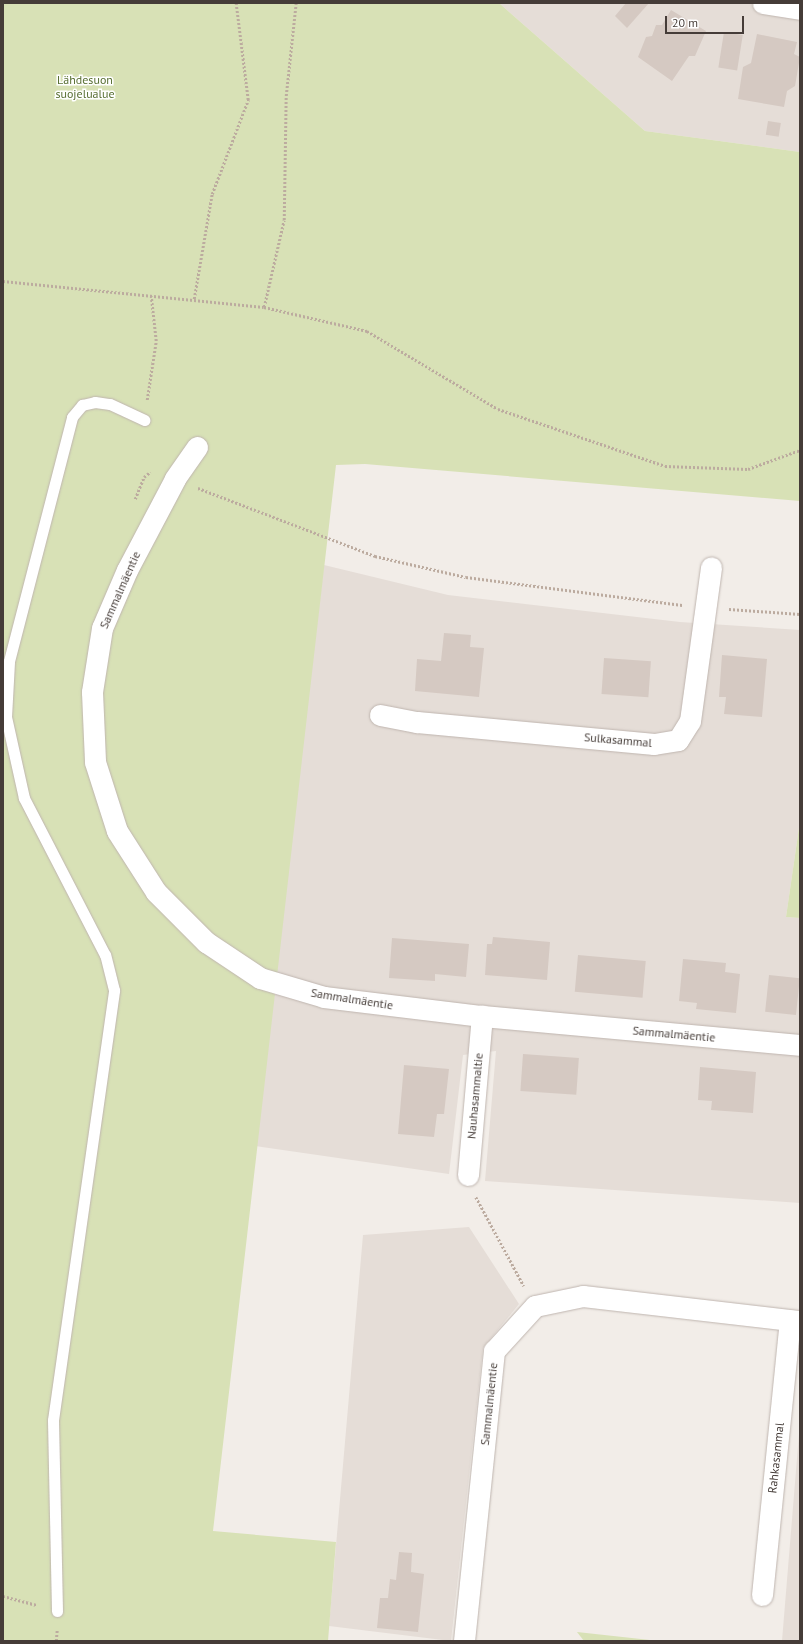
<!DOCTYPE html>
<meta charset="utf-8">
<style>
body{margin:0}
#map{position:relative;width:803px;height:1644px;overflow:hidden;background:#f2ede8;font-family:"PT Sans",sans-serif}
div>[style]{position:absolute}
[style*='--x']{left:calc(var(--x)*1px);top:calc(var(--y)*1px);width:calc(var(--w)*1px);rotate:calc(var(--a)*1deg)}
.residential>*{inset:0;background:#e5ddd7}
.green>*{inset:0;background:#d8e1b6}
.building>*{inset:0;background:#d5c9c2;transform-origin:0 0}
.path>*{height:2.5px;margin-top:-1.25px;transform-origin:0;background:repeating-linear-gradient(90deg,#bcab9f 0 2px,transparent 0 4px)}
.roads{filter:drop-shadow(0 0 1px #bfb5af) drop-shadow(0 0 1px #bfb5af)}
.lane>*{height:11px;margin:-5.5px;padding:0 5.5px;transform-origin:5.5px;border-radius:5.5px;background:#fff}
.street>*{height:21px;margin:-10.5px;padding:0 10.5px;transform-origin:10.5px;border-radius:10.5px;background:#fff}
span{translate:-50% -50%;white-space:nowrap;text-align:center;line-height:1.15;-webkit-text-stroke:3px #fff;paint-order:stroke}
.park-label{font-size:12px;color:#586f32}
.street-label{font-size:12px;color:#453c38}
.frame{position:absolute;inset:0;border:4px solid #453c38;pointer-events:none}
.scale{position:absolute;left:665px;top:16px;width:79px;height:18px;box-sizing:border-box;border:2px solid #453c38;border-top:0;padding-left:5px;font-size:12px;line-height:14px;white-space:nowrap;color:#453c38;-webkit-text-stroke:3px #fff;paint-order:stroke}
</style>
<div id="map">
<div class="residential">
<i style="clip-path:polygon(499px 3px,800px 3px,800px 152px,645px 131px)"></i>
<i style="clip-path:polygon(324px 565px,448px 595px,680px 622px,800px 630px,800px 821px,786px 917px,800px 918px,800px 1203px,485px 1181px,496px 1051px,463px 1055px,449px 1174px,255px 1146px)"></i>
<i style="clip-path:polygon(469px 1227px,519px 1304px,483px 1348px,451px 1641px,329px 1626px,363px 1235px)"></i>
<i style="clip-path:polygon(800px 1422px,800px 1641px,782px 1641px)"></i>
</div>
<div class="green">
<i style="clip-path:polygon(3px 3px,499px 3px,645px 131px,800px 152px,800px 501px,365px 464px,336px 465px,213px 1531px,336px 1542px,328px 1641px,3px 1641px)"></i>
<i style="clip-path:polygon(800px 821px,800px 918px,786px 917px)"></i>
<i style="clip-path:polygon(577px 1632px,659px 1641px,584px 1641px)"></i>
</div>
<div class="building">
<i style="clip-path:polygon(626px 3px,649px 3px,627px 28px,615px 16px)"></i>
<i style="clip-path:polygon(671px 10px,706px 31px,695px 56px,689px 56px,672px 81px,638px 57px,646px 37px,652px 36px,656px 25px,662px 25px)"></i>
<i style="left:724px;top:32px;width:19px;height:36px;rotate:9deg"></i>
<i style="clip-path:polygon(757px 34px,797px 42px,794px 54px,800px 57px,795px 86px,787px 91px,784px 107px,738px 99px,743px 67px,751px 63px)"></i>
<i style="left:768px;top:121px;width:13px;height:14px;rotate:9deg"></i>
<i style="clip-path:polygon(444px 633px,471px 635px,470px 647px,484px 648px,479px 697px,415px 691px,417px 659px,441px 661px)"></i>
<i style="clip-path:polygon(722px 655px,767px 659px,762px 717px,724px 714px,726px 697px,719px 697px)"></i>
<i style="left:604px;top:658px;width:47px;height:36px;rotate:4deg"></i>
<i style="clip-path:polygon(493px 937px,550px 942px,547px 980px,485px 975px,487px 944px,492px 944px)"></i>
<i style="clip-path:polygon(392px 938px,469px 944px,466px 977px,435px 974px,435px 981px,389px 978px)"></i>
<i style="left:578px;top:955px;width:68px;height:37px;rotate:5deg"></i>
<i style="clip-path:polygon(683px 959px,726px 963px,725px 972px,740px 974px,736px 1013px,696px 1009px,697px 1003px,679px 1001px)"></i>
<i style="left:769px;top:975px;width:31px;height:37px;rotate:6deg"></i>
<i style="left:523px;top:1054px;width:56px;height:37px;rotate:4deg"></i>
<i style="clip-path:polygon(404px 1065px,449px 1069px,444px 1114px,437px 1114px,434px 1137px,398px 1134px)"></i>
<i style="clip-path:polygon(700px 1067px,756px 1072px,753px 1113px,711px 1110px,712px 1101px,698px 1100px)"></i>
<i style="clip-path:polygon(399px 1552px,412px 1553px,411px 1572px,424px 1574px,418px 1632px,377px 1628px,380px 1598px,388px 1598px,390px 1579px,396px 1580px)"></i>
</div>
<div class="path">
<i style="--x:3;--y:281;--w:262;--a:5.7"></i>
<i style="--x:264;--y:307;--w:106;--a:13.1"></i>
<i style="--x:367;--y:331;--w:152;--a:30.8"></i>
<i style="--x:498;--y:409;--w:176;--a:18.8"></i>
<i style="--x:665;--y:466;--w:83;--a:2.1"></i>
<i style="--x:748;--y:469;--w:55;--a:-20.1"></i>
<i style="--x:194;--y:299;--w:107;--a:-80.3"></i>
<i style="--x:212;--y:194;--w:101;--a:-69"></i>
<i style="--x:248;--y:100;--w:98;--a:-97.1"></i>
<i style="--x:264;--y:307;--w:89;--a:-77.1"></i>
<i style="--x:284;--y:220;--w:124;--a:-89.1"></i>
<i style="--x:286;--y:96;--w:94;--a:-83.9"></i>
<i style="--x:147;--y:400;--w:60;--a:-81.3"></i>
<i style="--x:156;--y:341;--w:45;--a:-96.3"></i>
<i style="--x:198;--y:488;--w:190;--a:21"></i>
<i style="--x:375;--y:556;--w:93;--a:13"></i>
<i style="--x:466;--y:577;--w:218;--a:7.4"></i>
<i style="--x:135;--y:499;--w:24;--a:-68"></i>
<i style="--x:144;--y:477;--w:8;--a:-40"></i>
<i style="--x:729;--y:609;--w:71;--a:4"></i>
<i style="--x:476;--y:1197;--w:101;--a:61.7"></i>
<i style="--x:3;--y:1596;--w:35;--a:15"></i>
<i style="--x:56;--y:1641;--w:12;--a:-85"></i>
</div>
<div class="roads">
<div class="lane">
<i style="--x:57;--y:1611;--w:191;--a:-91.2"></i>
<i style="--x:53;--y:1420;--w:434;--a:-81.9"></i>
<i style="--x:114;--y:990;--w:36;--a:-104"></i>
<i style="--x:105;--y:955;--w:177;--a:-117.3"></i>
<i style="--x:24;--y:798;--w:83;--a:-102.5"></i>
<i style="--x:6;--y:717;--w:56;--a:-86.9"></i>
<i style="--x:9;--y:661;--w:252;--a:-75.5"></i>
<i style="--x:72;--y:417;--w:16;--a:-50"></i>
<i style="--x:82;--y:405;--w:13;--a:-13"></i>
<i style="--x:95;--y:402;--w:15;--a:8"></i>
<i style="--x:110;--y:404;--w:38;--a:25"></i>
</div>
<div class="street">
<i style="--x:763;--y:3;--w:37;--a:9"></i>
<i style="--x:197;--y:447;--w:39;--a:125"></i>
<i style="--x:175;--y:479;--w:103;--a:117.8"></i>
<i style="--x:127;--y:570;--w:63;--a:113.3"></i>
<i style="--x:102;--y:628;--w:65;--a:98.9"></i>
<i style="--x:92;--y:692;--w:70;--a:87.5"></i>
<i style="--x:95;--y:762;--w:72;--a:72.3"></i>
<i style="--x:117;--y:831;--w:72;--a:57.4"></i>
<i style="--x:156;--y:892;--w:71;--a:45"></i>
<i style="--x:206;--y:942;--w:65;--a:33.7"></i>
<i style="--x:260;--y:978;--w:67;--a:16.5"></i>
<i style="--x:324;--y:997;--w:159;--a:6.9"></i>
<i style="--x:482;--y:1016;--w:319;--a:5.2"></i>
<i style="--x:380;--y:715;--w:38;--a:11"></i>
<i style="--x:417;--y:722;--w:238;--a:5.3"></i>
<i style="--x:654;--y:744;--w:24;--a:-9"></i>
<i style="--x:678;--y:740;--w:22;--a:-58"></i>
<i style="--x:690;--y:721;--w:155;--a:-82.2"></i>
<i style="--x:468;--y:1175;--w:160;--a:-85"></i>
<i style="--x:762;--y:1595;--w:276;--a:-84.2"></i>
<i style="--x:464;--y:1641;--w:292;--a:-84.1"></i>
<i style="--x:494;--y:1351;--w:61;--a:-47.7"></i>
<i style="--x:535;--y:1306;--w:49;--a:-11.8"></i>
<i style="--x:583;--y:1296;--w:218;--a:6.6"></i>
</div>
</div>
<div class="park-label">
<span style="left:85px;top:87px">Lähdesuon<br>suojelualue</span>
</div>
<div class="street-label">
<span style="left:120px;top:590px;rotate:-66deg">Sammalmäentie</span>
<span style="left:618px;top:740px;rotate:5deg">Sulkasammal</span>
<span style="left:352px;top:999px;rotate:9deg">Sammalmäentie</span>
<span style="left:674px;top:1034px;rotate:5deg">Sammalmäentie</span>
<span style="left:475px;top:1096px;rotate:-85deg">Nauhasammaltie</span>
<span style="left:489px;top:1404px;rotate:-84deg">Sammalmäentie</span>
<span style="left:776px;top:1458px;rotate:-84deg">Rahkasammal</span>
</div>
<div class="frame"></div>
<div class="scale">20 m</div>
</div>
